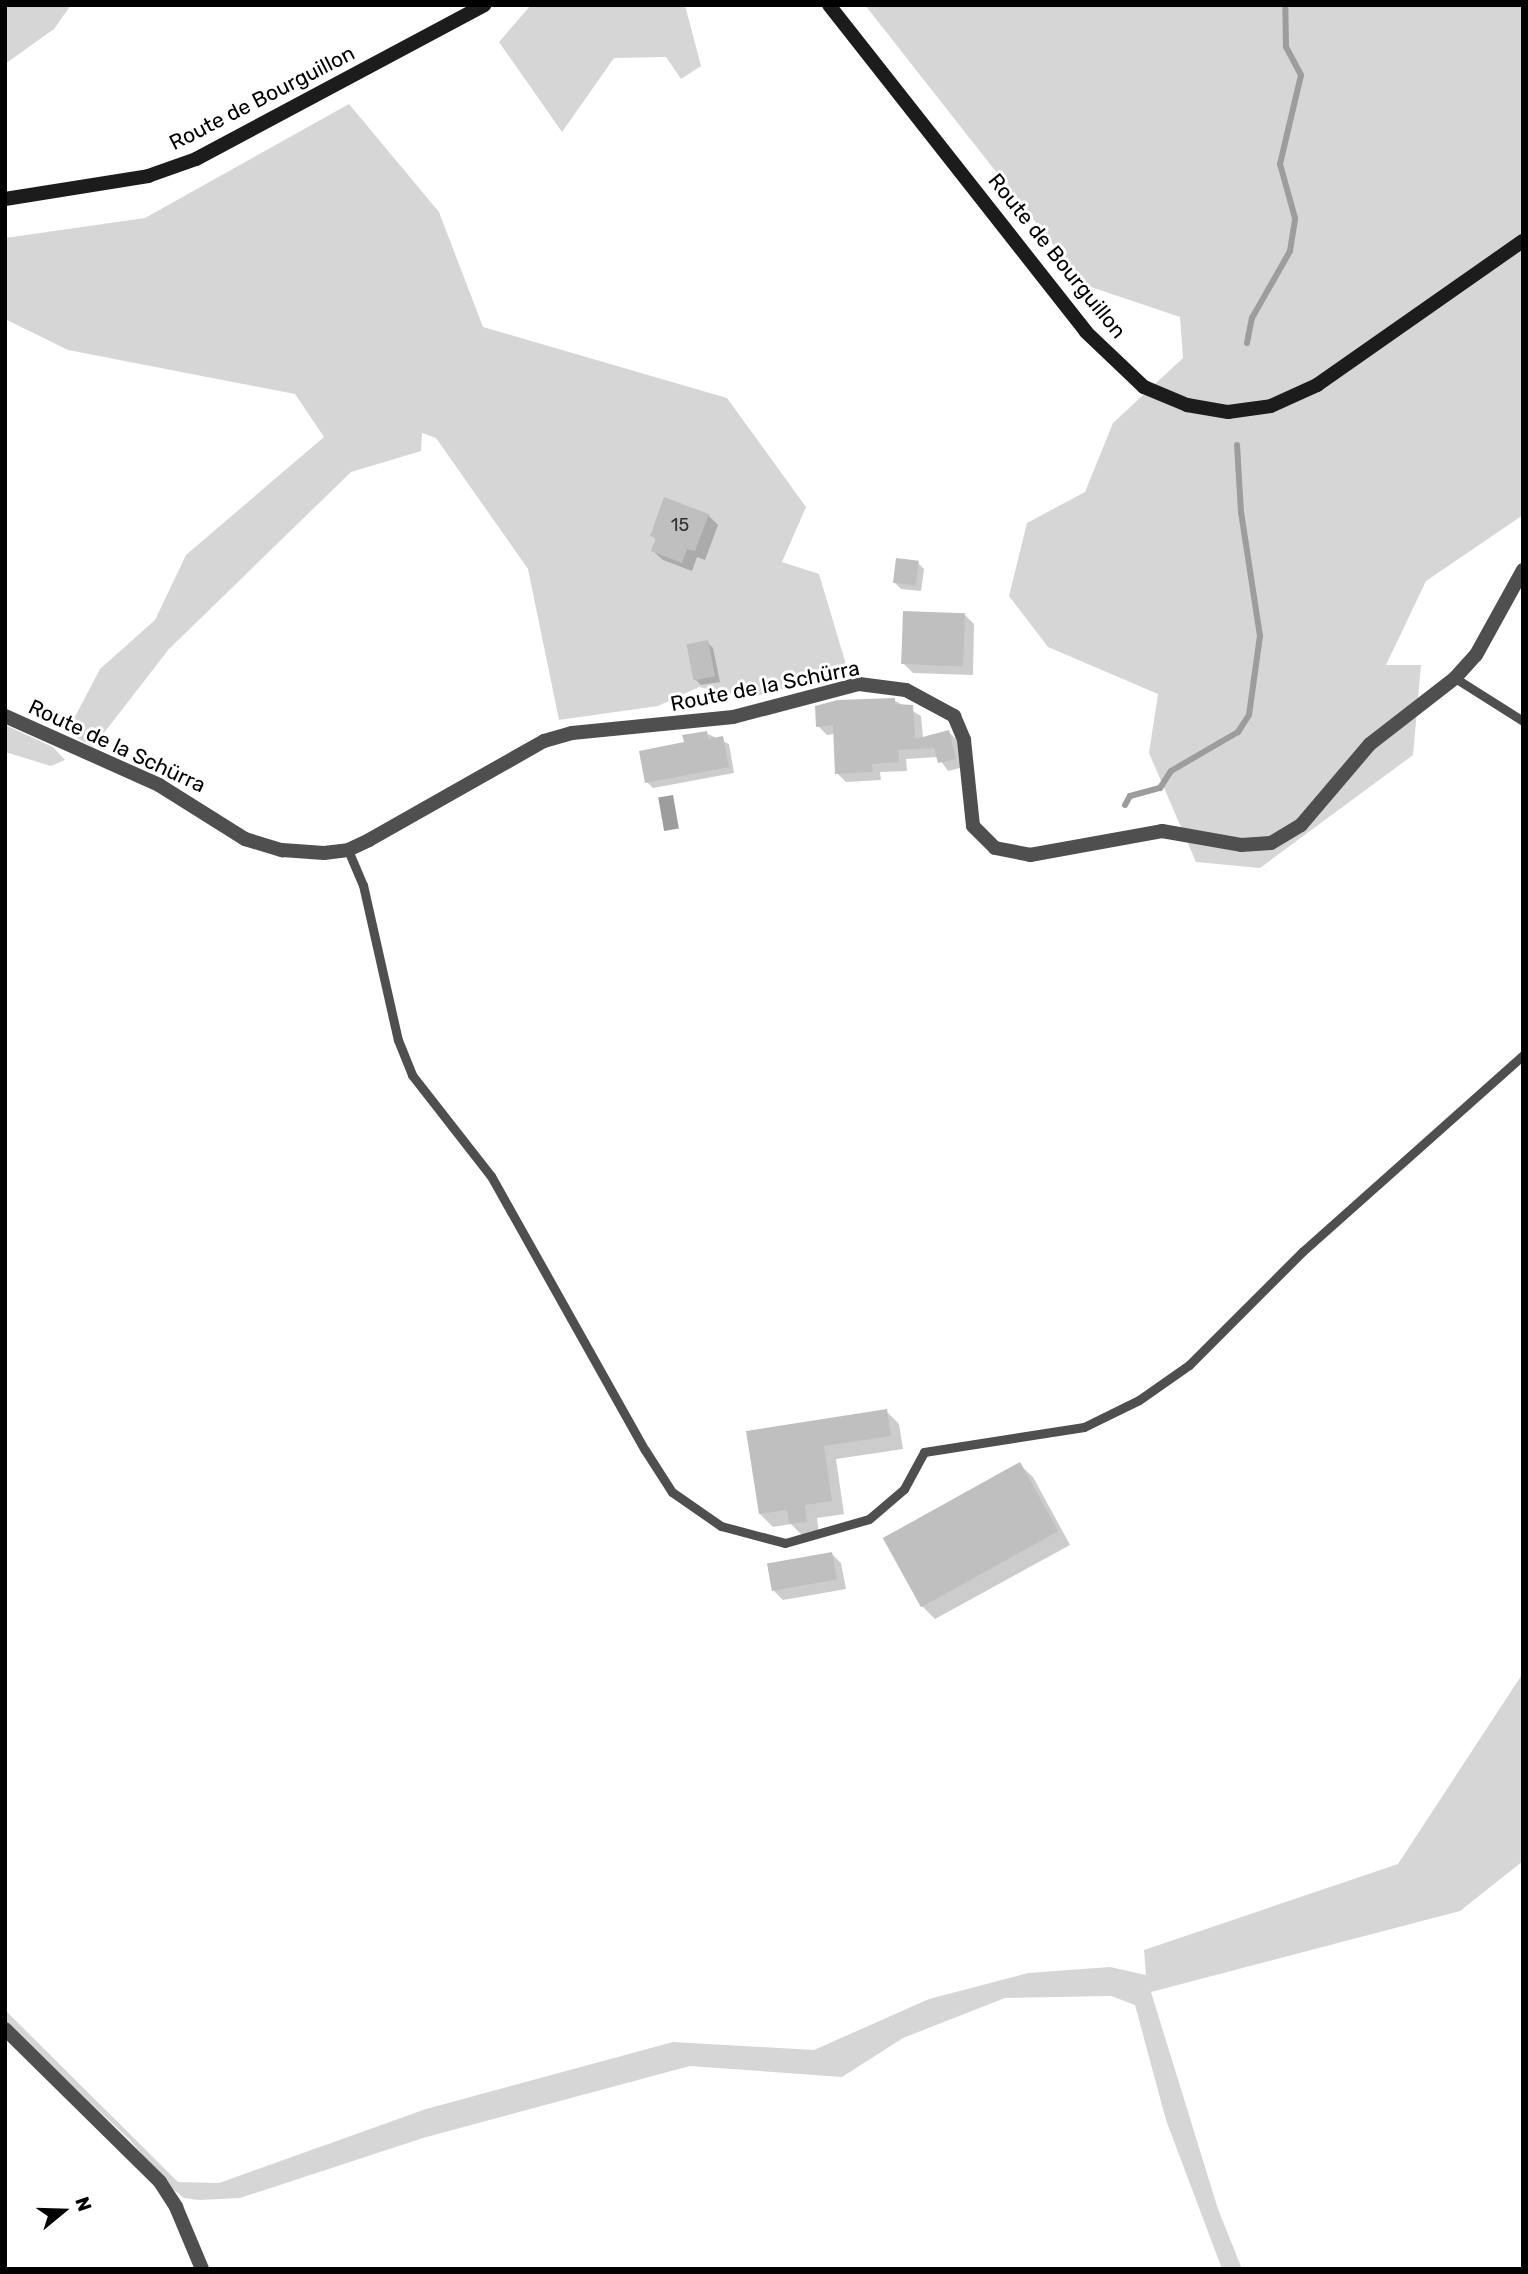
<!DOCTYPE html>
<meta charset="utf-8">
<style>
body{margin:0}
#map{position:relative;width:1528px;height:2274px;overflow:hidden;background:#fff;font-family:Rubik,sans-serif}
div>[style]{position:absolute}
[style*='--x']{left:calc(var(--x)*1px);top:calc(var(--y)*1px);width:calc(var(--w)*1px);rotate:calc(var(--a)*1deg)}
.green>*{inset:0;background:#d6d6d6}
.water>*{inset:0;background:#9d9d9d;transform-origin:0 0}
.shadow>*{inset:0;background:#0003}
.stream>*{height:6px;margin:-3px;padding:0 3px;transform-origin:3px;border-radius:3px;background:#9d9d9d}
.building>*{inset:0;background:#bfbfbf;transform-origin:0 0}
.service>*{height:9px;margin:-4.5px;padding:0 4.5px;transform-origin:4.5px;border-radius:4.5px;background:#4f4f4f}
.minor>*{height:14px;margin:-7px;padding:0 7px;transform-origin:7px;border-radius:7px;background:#4f4f4f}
.secondary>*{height:14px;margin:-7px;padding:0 7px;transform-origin:7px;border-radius:7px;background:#1c1c1c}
span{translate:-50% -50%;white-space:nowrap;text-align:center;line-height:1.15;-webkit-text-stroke:6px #fff;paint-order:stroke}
.number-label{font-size:18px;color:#303030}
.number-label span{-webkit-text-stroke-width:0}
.street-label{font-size:21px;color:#000}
.frame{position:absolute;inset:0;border:7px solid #000;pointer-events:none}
.north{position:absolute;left:28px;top:2176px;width:70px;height:70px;-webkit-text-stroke:5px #fff;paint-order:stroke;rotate:71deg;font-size:19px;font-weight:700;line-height:28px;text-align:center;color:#000}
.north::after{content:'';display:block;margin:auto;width:24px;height:32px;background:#000;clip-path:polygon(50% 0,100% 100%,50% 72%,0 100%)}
</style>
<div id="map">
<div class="green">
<i style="clip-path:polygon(5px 5px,71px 5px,54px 29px,5px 64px)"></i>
<i style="clip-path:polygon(531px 5px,685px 5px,701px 66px,681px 79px,666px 57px,614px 58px,562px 132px,499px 42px)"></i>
<i style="clip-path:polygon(865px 5px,1523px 5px,1523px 515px,1426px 581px,1386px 665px,1421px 665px,1413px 755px,1260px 868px,1196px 862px,1149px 753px,1158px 694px,1048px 647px,1009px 596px,1027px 523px,1085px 492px,1113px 423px,1183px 358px,1180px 317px,1085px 285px)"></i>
<i style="clip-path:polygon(349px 104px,439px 212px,483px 327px,727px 398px,806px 507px,782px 562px,819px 574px,848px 671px,749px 698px,699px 687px,658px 706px,559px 720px,528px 569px,436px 438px,422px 433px,421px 451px,351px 472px,169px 649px,93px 747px,67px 732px,100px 669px,155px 620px,186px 555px,324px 437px,295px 394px,68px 350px,5px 319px,5px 238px,145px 218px)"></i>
<i style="clip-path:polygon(5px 725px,53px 747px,65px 760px,51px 766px,5px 752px)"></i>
<i style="clip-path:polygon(1523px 1673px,1523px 1861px,1460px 1911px,1151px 1992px,1218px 2209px,1242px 2269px,1222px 2269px,1166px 2120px,1135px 2005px,1111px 1996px,1005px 1998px,903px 2038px,842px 2077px,690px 2066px,423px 2138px,240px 2198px,199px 2200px,184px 2198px,169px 2186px,130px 2140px,5px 2022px,5px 2010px,178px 2182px,219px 2183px,426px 2109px,673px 2042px,814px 2050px,929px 1999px,1028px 1973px,1110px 1967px,1146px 1975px,1144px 1950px,1398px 1864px)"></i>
</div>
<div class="water">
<i style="left:673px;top:795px;width:34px;height:15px;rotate:80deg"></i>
</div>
<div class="shadow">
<i style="clip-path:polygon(708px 515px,718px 525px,705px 560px,697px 557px,692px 571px,663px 560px,653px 551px,657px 540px,652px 535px)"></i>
<i style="clip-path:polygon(918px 563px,924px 569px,921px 591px,901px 589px,895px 583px)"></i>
<i style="clip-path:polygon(965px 615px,974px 624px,973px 675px,913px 673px,903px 663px)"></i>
<i style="clip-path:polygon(707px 642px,713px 648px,720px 682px,701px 685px,695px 679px)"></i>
<i style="clip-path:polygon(894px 700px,921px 716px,923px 738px,949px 732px,958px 741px,964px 767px,948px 771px,938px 757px,906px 759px,907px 771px,880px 772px,881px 780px,846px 782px,837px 773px,835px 734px,827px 735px,818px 726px)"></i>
<i style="clip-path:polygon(706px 733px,729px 744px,734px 773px,653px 788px,647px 782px,686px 744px)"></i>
<i style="clip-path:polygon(886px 1411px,899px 1424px,903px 1449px,836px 1459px,844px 1514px,817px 1518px,819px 1534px,804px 1537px,791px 1524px,773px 1527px,760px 1514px,748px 1433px)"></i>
<i style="clip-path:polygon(1020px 1465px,1033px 1477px,1070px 1545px,935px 1619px,922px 1606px)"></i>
<i style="clip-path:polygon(832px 1554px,841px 1563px,846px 1589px,783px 1600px,774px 1591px)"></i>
</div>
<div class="stream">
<i style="--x:1247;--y:343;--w:25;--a:-79"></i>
<i style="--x:1252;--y:318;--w:77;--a:-60.4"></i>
<i style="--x:1290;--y:251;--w:33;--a:-81"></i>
<i style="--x:1295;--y:218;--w:56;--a:-105.5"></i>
<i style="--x:1280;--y:164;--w:91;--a:-76.7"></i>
<i style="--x:1301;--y:75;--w:32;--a:-118"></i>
<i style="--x:1286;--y:47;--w:39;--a:-91"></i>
<i style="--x:1125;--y:805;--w:10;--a:-61"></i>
<i style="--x:1130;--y:796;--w:31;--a:-15"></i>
<i style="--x:1160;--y:788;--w:20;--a:-57"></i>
<i style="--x:1171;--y:771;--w:78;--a:-30.2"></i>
<i style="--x:1238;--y:732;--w:20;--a:-57"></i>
<i style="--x:1249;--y:715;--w:80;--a:-82.1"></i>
<i style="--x:1260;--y:636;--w:125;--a:-98.7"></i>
<i style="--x:1241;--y:512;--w:67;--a:-93.4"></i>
</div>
<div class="building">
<i style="clip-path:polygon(664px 497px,709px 514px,695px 551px,687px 549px,682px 563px,651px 551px,656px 538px,650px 536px)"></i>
<i style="left:896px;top:558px;width:23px;height:25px;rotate:7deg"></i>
<i style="left:903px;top:611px;width:62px;height:53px;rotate:2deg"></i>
<i style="left:708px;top:640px;width:37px;height:22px;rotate:79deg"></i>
<i style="clip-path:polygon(895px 698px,895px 704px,913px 705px,915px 739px,949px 730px,956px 759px,938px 763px,934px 748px,898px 750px,899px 762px,872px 764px,873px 772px,835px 774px,833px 725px,816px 727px,815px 706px,838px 700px)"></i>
<i style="clip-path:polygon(707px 731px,708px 739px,723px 736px,729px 767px,645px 783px,639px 751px,684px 742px,682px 735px)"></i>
<i style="clip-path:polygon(887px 1409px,891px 1436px,824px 1446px,832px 1501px,805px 1505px,807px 1522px,789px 1524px,787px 1510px,759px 1514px,746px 1431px)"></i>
<i style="left:1020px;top:1462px;width:79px;height:157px;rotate:61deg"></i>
<i style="left:832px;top:1552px;width:28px;height:66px;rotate:80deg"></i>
</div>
<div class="service">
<i style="--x:1455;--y:678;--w:80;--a:32.3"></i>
<i style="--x:348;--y:850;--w:38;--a:67"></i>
<i style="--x:363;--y:885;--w:159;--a:77.3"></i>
<i style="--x:398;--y:1040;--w:38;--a:68"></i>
<i style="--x:412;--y:1075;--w:128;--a:52"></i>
<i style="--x:491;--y:1176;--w:314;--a:60.7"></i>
<i style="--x:645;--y:1450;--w:50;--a:57.3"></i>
<i style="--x:672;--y:1492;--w:60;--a:34.8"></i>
<i style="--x:721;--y:1526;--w:66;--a:14.9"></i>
<i style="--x:785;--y:1543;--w:87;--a:-15.9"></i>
<i style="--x:869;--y:1519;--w:46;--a:-40.6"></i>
<i style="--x:904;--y:1489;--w:42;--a:-61.6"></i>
<i style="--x:924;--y:1452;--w:162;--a:-8.9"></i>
<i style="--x:1084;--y:1427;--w:61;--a:-26.1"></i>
<i style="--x:1139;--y:1400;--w:61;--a:-35"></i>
<i style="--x:1189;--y:1365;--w:160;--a:-45"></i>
<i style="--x:1302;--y:1252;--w:296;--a:-41.7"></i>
</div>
<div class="minor">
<i style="--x:5;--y:716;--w:169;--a:24.1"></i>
<i style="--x:159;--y:785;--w:102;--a:32.1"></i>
<i style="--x:245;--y:839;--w:39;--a:17"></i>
<i style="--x:282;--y:850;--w:42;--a:4.1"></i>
<i style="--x:324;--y:853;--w:24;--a:-7"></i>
<i style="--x:348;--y:850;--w:23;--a:-25"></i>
<i style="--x:369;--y:840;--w:201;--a:-29.5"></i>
<i style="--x:544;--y:741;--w:29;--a:-16"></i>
<i style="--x:572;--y:733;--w:162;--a:-5.7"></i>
<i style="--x:733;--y:717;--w:130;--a:-14.7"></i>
<i style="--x:859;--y:684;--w:47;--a:7.3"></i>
<i style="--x:906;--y:690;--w:55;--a:28.4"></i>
<i style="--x:954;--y:716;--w:26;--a:67"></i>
<i style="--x:964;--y:740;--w:86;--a:84"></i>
<i style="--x:973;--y:826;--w:31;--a:45"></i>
<i style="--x:995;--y:848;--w:36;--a:11"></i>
<i style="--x:1030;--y:855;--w:134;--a:-10.3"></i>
<i style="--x:1162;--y:831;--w:80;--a:10"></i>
<i style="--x:1241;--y:845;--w:30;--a:-4"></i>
<i style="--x:1271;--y:843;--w:35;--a:-31"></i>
<i style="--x:1301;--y:825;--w:106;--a:-49.6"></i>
<i style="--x:1370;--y:744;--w:108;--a:-37.8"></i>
<i style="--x:1455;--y:678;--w:31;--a:-48"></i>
<i style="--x:1476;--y:655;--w:97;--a:-61.1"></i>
<i style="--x:5;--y:2029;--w:218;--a:44.6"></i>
<i style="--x:160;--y:2182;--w:30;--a:57"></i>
<i style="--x:176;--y:2207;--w:67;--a:67.2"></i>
</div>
<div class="secondary">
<i style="--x:829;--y:5;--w:416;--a:51.8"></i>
<i style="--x:1086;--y:332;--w:80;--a:43.5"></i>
<i style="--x:1144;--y:387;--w:47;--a:22.7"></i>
<i style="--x:1187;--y:405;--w:42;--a:9.7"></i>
<i style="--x:1228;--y:412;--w:43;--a:-7.9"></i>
<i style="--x:1271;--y:406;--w:51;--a:-24.5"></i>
<i style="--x:1317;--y:385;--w:251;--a:-35"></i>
<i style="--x:5;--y:199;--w:145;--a:-9.1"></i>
<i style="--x:148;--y:176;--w:51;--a:-19.5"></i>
<i style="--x:196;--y:159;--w:327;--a:-28.1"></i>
</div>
<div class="number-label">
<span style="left:680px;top:525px">15</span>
</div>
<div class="street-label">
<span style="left:262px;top:98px;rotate:-27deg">Route de Bourguillon</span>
<span style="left:1057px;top:256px;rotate:51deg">Route de Bourguillon</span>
<span style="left:765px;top:686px;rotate:-11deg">Route de la Schürra</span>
<span style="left:117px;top:746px;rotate:25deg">Route de la Schürra</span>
</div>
<div class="frame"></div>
<div class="north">N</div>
</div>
